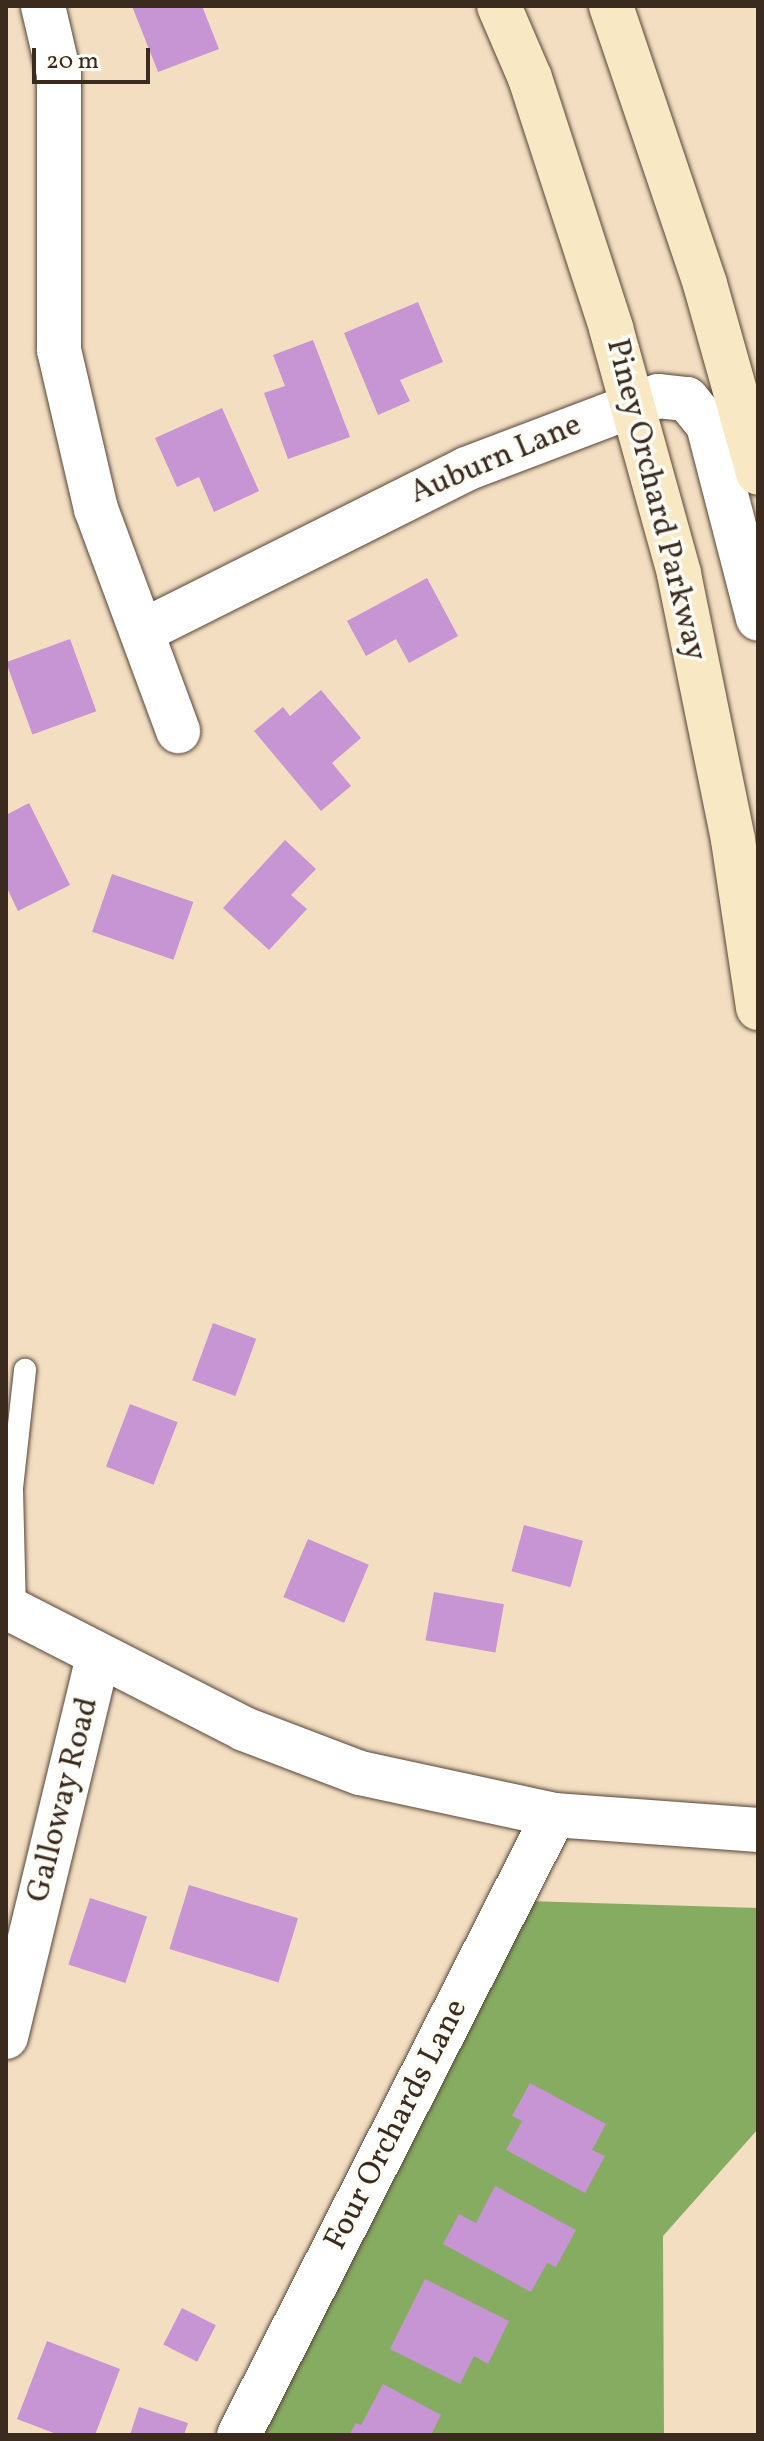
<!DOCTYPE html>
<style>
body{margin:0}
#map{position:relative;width:764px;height:2441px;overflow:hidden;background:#f3dec2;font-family:Vollkorn,serif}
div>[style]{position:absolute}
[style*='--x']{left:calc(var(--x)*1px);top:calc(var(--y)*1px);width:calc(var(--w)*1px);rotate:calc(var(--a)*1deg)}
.forest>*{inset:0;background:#86ac62}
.building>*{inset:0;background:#c794d4;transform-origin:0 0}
.roads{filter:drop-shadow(0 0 2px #574537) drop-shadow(0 0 2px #574537)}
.service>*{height:22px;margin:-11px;padding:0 11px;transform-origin:11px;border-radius:11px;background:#fff}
.minor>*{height:44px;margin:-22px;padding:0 22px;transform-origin:22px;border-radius:22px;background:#fff}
.secondary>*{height:44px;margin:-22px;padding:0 22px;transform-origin:22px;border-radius:22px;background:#f8e8c3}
span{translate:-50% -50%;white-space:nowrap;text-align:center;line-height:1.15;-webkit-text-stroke:7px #fdfcf7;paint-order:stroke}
.street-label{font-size:32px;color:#3b2a1e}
.frame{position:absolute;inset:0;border:8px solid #3b2a1e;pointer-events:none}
.scale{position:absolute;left:32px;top:48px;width:118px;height:36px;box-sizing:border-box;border:4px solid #3b2a1e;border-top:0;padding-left:10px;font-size:24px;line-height:28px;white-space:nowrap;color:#3b2a1e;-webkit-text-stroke:6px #fdfcf7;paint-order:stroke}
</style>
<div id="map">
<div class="forest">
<i style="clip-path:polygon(527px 1901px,758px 1908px,758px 2129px,663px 2236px,664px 2435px,239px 2435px)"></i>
</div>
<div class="building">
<i style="clip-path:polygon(132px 6px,202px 6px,219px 49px,158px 72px)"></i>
<i style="clip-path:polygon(418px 302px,443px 362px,400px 380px,410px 401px,378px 415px,344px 333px)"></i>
<i style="clip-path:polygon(313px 340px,350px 437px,288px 459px,264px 393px,285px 386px,273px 355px)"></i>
<i style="clip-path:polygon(222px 408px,259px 491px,214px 512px,199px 477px,177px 487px,155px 438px)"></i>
<i style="clip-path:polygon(427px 578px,458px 636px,409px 663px,396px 639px,366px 656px,347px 621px)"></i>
<i style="left:70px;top:639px;width:77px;height:68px;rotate:70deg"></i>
<i style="clip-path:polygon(321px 690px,361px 738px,332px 763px,351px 786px,321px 811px,254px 731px,283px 707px,290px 716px)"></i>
<i style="clip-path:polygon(29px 803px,70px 885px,18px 911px,6px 886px,6px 815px)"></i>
<i style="clip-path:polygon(285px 840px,316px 869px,291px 895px,307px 909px,269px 950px,223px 908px)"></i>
<i style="left:112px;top:874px;width:86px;height:61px;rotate:19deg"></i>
<i style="left:213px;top:1323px;width:46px;height:61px;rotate:20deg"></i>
<i style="left:130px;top:1404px;width:51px;height:67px;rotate:21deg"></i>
<i style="left:524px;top:1525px;width:61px;height:48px;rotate:15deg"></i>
<i style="left:308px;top:1539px;width:66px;height:63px;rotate:23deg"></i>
<i style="left:434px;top:1592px;width:71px;height:49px;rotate:10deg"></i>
<i style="left:189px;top:1885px;width:114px;height:67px;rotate:17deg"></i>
<i style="left:90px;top:1898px;width:60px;height:70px;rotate:18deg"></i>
<i style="clip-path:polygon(530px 2083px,606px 2124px,592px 2150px,605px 2156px,585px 2193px,506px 2150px,522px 2121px,512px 2116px)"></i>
<i style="clip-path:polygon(495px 2186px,576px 2230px,556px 2267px,547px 2263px,531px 2292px,443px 2244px,459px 2214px,476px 2223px)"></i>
<i style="clip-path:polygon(425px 2279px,509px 2321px,488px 2364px,474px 2356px,460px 2384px,390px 2349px)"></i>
<i style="left:182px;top:2308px;width:38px;height:41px;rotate:27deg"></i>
<i style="clip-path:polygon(47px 2341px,120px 2369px,95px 2435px,59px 2435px,17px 2419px)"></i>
<i style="clip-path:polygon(383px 2384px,441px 2415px,431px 2435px,349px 2435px,356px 2423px,361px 2425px)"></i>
<i style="clip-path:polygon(139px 2407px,188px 2423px,184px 2435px,130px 2435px)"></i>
</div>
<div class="roads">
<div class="service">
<i style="--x:15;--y:1612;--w:124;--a:-91.4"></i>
<i style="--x:12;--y:1488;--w:119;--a:-83.7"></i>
</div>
<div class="minor">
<i style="--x:43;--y:6;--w:70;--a:76.8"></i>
<i style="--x:59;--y:74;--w:276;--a:90"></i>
<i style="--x:59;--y:350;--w:163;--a:76.9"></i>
<i style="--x:96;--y:509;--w:237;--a:69.7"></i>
<i style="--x:145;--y:630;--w:359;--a:-26.6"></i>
<i style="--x:466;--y:469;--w:205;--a:-20.8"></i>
<i style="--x:658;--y:396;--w:29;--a:6"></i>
<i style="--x:687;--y:399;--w:33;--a:51"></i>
<i style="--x:708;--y:425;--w:200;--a:75.5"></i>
<i style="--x:6;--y:1607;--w:267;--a:27.1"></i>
<i style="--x:244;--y:1729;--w:124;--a:20.8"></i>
<i style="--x:360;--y:1773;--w:198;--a:12.2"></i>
<i style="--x:554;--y:1815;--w:205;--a:4.2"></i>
<i style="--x:6;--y:2037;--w:392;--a:-76.4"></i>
<i style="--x:239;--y:2435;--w:695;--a:-63.07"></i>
</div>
<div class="secondary">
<i style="--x:499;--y:6;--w:78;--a:66.7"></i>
<i style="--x:530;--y:78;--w:263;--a:72"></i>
<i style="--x:611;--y:328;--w:255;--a:74.5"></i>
<i style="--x:679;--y:574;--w:271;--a:78.5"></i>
<i style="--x:733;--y:840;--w:170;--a:81.5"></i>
<i style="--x:611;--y:6;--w:293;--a:71.3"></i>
<i style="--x:705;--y:284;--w:196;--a:74.3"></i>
</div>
</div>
<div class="street-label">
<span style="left:496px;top:460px;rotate:-23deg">Auburn Lane</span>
<span style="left:655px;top:500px;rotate:76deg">Piney Orchard Parkway</span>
<span style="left:64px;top:1800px;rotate:-76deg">Galloway Road</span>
<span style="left:397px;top:2125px;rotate:-63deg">Four Orchards Lane</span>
</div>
<div class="frame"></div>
<div class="scale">20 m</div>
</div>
